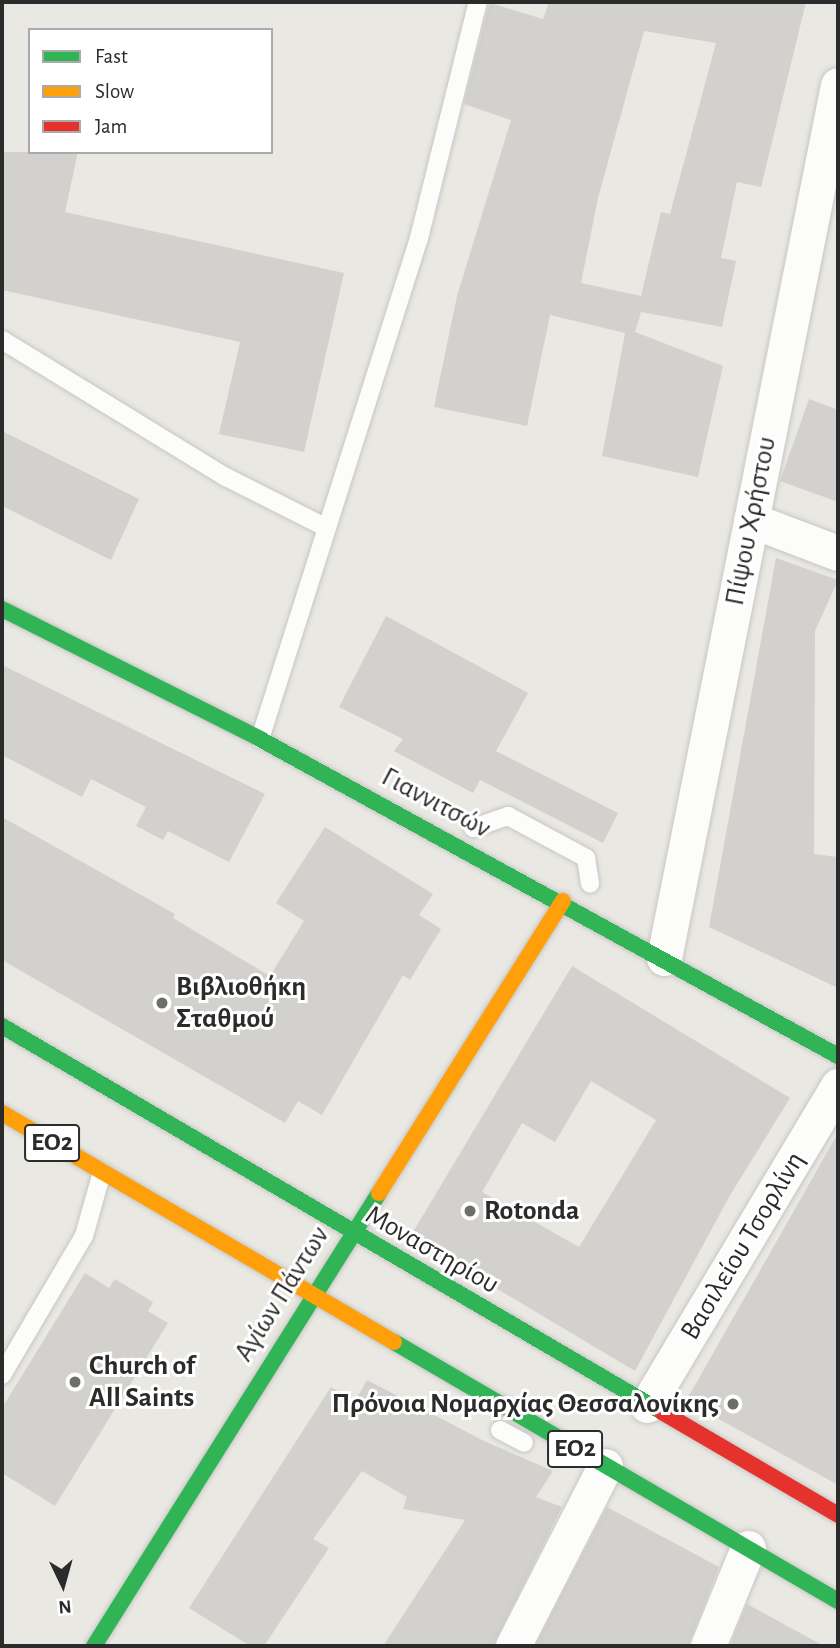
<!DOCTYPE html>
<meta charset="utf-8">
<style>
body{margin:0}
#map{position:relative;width:840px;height:1648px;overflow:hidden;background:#e9e8e2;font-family:"Alegreya Sans",sans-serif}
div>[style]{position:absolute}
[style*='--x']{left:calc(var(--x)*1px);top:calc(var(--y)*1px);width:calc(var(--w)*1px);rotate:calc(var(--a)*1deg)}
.building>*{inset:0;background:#d2d1cd}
.roads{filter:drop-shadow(0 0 2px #c7c6c5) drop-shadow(0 0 2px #c7c6c5)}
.lane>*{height:18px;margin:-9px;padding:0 9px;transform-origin:9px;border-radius:9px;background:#fcfcfb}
.street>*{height:35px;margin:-17.5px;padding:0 17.5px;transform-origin:17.5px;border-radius:17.5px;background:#fcfcfb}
.fast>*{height:16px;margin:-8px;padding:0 8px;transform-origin:8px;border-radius:8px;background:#30b455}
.slow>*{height:16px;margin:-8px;padding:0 8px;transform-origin:8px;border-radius:8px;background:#ff9f0a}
.jam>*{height:16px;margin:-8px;padding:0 8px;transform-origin:8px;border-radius:8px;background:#e5322d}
.dots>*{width:19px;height:19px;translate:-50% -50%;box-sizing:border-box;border:4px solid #fff;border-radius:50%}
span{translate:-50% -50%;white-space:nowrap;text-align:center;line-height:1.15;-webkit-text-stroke:6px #fff;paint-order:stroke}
.shield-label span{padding:2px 5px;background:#fff;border:2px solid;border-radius:5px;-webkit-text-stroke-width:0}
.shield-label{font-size:26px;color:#2b2b2b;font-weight:700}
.street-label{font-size:28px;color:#2b2b2b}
.poi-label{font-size:28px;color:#2b2b2b;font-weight:700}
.left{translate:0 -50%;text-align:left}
.right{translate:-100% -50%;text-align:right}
.frame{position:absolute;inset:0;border:4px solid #2b2b2b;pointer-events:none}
.legend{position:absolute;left:28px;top:28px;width:245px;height:126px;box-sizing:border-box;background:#fff;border:2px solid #aaa;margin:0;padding:9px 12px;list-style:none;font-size:21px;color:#2b2b2b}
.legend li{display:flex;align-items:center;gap:14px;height:35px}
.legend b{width:35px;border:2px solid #aaa}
.north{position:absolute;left:28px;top:1550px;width:70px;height:70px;-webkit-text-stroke:5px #fff;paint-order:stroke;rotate:175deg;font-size:19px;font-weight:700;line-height:28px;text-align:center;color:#2b2b2b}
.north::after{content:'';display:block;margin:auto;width:24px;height:32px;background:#2b2b2b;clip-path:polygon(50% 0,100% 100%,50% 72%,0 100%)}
</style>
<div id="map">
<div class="building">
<i style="clip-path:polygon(evenodd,549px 2px,806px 2px,761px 187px,737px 182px,721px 258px,736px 261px,722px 327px,641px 312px,635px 332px,723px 366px,698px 477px,602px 456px,625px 333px,550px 315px,527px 426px,434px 407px,457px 296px,511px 120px,464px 104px,487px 12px,490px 3px,543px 19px,549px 2px,644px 31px,716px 43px,670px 214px,661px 212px,641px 296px,581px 283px,598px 198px,644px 31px)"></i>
<i style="clip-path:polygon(2px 152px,78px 152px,65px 212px,344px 273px,304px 452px,219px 434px,240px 342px,2px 290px)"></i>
<i style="clip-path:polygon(809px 399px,838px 410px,838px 502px,780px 481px)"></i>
<i style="clip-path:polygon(2px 431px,139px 499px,111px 560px,2px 506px)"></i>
<i style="clip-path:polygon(776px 558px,838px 580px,815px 631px,814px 854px,838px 857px,838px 988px,709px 927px)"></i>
<i style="clip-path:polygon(386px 616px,528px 693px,496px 751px,618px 813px,603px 843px,480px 780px,473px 793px,394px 751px,403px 739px,339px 707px)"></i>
<i style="clip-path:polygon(2px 665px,265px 794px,229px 862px,168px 831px,163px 840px,136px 826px,146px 807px,91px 779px,82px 797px,2px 755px)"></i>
<i style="clip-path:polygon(2px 817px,175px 914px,173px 918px,270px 976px,304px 921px,276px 903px,325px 827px,433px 894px,419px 915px,441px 929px,410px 980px,403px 975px,322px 1115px,298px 1101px,285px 1123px,2px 960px)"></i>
<i style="clip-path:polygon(evenodd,572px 966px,790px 1098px,729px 1197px,635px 1371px,410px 1237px,572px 966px,591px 1081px,656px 1120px,579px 1247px,482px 1192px,522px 1123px,555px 1142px,591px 1081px)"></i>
<i style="clip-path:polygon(838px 1133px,838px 1485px,686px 1401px)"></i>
<i style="clip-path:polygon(85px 1273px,109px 1288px,115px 1279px,153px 1302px,148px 1311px,168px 1323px,55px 1506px,2px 1473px,2px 1408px)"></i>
<i style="clip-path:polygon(367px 1380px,484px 1441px,553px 1471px,536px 1497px,562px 1507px,493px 1646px,383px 1646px,465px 1520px,403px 1509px,407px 1497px,362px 1471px,313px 1539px,329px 1548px,264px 1646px,250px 1646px,189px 1608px,331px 1387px,355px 1401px)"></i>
<i style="clip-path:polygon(607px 1507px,719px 1567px,688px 1646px,535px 1646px)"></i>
<i style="clip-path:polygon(747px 1604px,824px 1646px,730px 1646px)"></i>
</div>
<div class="roads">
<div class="lane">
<i style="--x:2;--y:340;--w:263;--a:31.5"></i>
<i style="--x:226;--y:477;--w:113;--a:26.8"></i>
<i style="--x:260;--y:739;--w:526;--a:-72.39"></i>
<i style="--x:419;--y:238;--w:243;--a:-76"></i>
<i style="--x:473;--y:828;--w:37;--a:-19"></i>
<i style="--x:508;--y:816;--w:89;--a:28.3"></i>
<i style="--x:586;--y:858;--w:26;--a:81"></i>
<i style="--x:2;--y:1375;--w:161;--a:-59.5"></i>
<i style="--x:84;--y:1236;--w:66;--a:-74.3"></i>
<i style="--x:500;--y:1430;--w:27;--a:28"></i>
</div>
<div class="street">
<i style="--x:751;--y:520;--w:93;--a:20.8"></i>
<i style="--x:664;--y:958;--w:890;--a:-78.73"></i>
<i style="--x:647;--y:1405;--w:372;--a:-59.1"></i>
<i style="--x:513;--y:1646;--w:202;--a:-62.9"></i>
<i style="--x:708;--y:1646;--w:106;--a:-67.8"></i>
</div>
<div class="fast">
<i style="--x:2;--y:609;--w:289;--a:26.7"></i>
<i style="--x:260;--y:739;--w:659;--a:28.74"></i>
<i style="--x:2;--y:1026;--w:765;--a:30.32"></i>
<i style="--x:394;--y:1342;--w:514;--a:30.26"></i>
<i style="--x:94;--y:1646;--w:535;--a:-57.82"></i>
</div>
<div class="slow">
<i style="--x:2;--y:1113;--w:454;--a:30.3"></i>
<i style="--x:379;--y:1193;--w:345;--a:-57.8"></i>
</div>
<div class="jam">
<i style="--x:662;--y:1412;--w:204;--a:30.3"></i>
</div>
</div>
<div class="dots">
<i style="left:162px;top:1003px;background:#6e6d6b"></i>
<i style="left:470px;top:1211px;background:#6e6d6b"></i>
<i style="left:75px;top:1382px;background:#6e6d6b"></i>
<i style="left:733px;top:1404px;background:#6e6d6b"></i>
</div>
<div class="shield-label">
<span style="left:52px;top:1143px">ΕΟ2</span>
<span style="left:575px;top:1449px">ΕΟ2</span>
</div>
<div class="street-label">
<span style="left:751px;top:521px;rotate:-79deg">Πίψου Χρήστου</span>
<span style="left:436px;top:803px;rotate:28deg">Γιαννιτσών</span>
<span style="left:743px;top:1246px;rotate:-59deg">Βασιλείου Τσορλίνη</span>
<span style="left:432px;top:1250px;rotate:30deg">Μοναστηρίου</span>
<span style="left:282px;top:1294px;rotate:-58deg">Αγίων Πάντων</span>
</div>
<div class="poi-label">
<span class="left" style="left:176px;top:1003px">Βιβλιοθήκη<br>Σταθμού</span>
<span class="left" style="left:484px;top:1211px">Rotonda</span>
<span class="left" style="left:89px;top:1382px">Church of<br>All Saints</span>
<span class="right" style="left:719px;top:1404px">Πρόνοια Νομαρχίας Θεσσαλονίκης</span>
</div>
<div class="frame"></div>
<ul class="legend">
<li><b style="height:9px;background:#30b455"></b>Fast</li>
<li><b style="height:9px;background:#ff9f0a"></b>Slow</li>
<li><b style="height:9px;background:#e5322d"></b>Jam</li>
</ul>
<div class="north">N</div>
</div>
